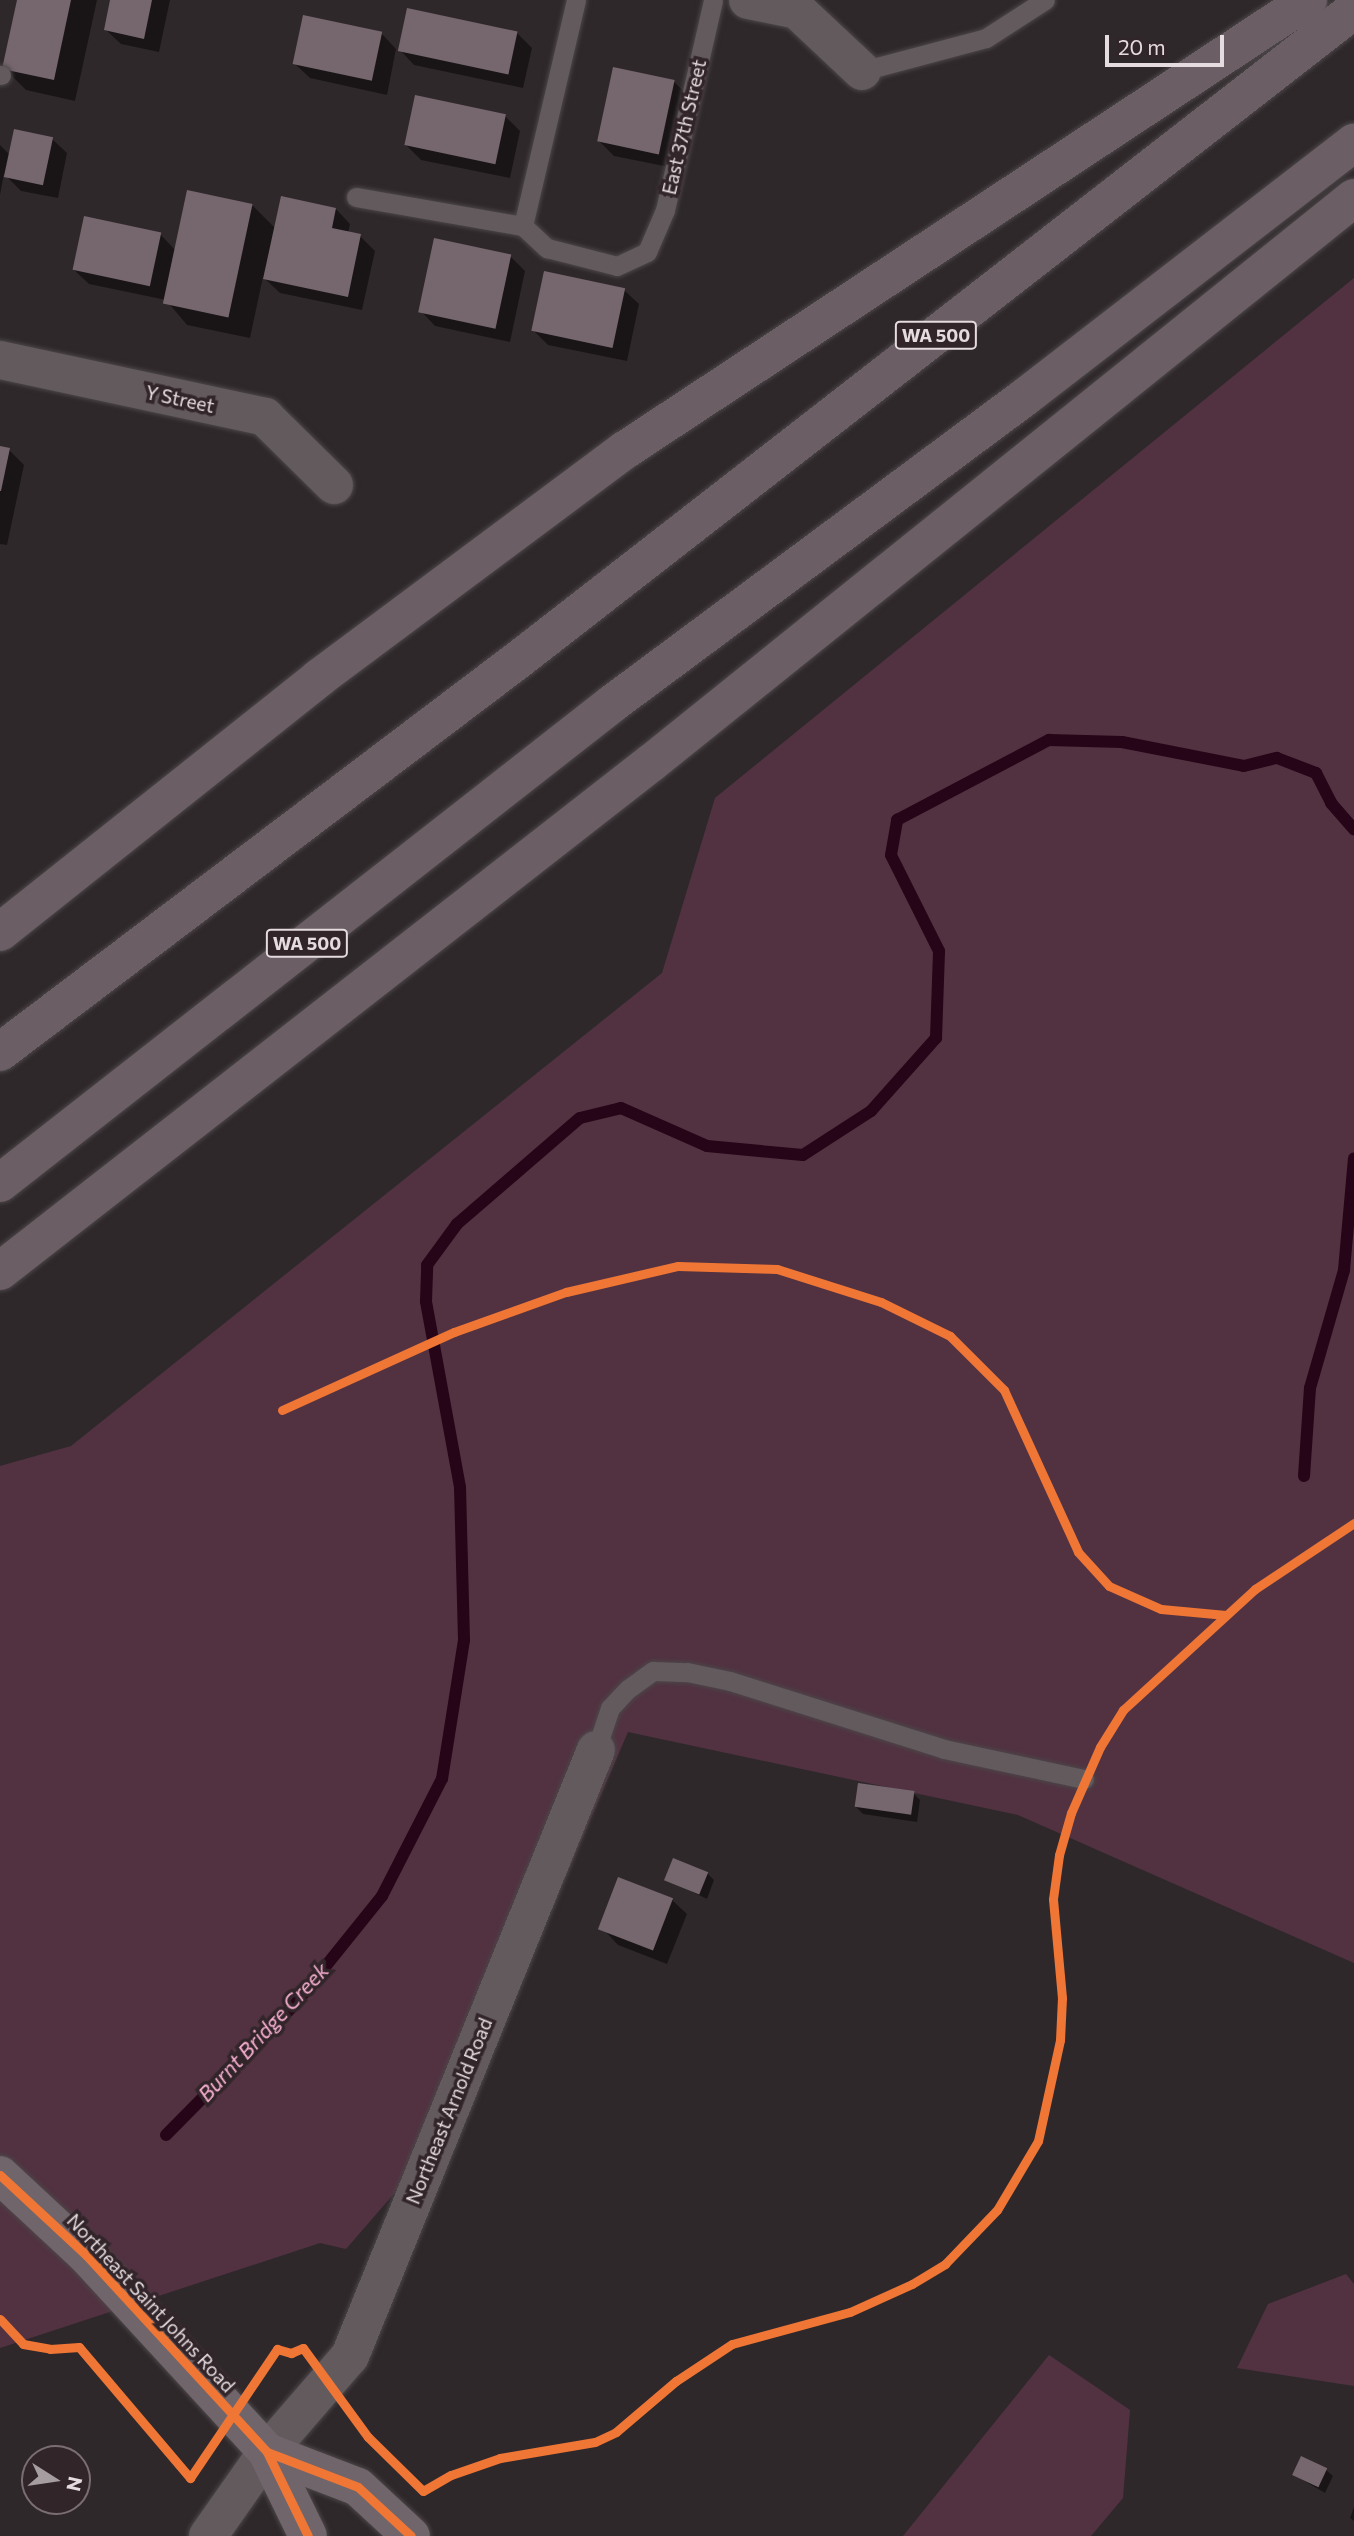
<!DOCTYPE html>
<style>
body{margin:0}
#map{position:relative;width:1354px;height:2536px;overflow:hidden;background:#2f282b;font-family:Commissioner,sans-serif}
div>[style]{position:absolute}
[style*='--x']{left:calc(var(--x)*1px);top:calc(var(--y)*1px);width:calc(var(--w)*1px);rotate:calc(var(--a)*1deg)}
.green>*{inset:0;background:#523241}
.shadow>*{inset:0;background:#0007}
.stream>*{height:12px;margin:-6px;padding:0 6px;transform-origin:6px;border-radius:6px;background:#270518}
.building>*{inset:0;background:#76676e;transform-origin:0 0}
.roads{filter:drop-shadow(0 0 2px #4b4648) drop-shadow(0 0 2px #4b4648)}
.service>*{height:19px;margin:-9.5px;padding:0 9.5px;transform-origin:9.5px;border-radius:9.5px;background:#635a5e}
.minor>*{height:38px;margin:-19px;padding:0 19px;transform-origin:19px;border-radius:19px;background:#635a5e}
.secondary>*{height:38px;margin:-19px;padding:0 19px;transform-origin:19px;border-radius:19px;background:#70656a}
.motorway>*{height:38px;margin:-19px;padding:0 19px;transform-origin:19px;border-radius:19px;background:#6b5f65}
.cycleway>*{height:9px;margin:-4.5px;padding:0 4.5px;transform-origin:4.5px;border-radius:4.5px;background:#f07635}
span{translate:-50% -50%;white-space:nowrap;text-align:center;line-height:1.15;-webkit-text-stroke:7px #32252a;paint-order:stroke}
.shield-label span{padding:2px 5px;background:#32252a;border:2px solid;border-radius:5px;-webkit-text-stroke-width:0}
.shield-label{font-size:18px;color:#e5dcdf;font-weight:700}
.street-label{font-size:19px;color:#e5dcdf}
.water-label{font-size:21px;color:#f7afd0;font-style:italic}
.north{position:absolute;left:21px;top:2445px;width:70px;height:70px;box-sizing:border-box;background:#32252a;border:2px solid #7a6e72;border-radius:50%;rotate:102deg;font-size:19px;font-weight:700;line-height:28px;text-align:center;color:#e5dcdf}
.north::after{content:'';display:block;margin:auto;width:24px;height:32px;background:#a59da0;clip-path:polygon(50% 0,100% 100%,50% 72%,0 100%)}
.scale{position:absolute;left:1105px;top:35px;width:119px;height:32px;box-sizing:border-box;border:4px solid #e5dcdf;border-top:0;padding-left:9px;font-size:21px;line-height:24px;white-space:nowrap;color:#e5dcdf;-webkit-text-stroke:5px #32252a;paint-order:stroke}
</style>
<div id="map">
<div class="green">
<i style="clip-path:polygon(1354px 278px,1354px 1963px,1018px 1815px,628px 1732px,463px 2114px,346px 2249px,320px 2243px,0 2348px,0 1466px,71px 1446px,662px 973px,715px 798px)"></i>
<i style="clip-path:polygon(1346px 2274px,1354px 2284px,1354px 2386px,1237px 2368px,1268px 2304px)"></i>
<i style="clip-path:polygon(1049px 2355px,1130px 2410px,1123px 2498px,1091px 2536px,903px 2536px)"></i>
</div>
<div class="shadow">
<i style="clip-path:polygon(18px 0,97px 0,75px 101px,26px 90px,4px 68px)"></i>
<i style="clip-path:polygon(112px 0,170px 0,159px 52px,121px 44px,106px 30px)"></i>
<i style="clip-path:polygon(517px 33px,532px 48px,523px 88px,414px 65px,400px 50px)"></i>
<i style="clip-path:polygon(382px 34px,396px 49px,387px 95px,310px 78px,295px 64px)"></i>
<i style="clip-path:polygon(674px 82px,689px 96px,674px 168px,614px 156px,599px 141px)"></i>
<i style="clip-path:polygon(505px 116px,520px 131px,510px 178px,421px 160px,406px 145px)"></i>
<i style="clip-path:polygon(52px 139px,67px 153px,58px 198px,21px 191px,4px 174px,0 195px,0 145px,10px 155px)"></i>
<i style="clip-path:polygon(252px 205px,275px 228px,336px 209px,350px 224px,348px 233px,360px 236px,375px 251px,362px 310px,280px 293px,263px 277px,250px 338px,187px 325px,166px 300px,89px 284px,74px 270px,160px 234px,176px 251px)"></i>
<i style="clip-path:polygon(510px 256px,525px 271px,510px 342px,435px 326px,421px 311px)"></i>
<i style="clip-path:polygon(624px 290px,639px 304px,627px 361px,548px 345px,533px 330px)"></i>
<i style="clip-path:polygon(0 448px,9px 450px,24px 465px,7px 545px,0 544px)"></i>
<i style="clip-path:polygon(913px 1793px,920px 1800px,917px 1822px,863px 1814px,856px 1807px)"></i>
<i style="clip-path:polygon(707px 1873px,714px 1880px,707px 1899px,666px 1879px)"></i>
<i style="clip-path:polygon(672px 1900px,687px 1914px,667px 1964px,618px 1945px,604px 1930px)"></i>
<i style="clip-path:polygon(1326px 2470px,1333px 2476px,1325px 2493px,1294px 2475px)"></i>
<i style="clip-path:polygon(1354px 2507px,1354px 2521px,1350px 2518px)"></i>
</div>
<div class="stream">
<i style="--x:1304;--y:1476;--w:88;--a:-86.1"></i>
<i style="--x:1310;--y:1388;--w:123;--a:-73.9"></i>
<i style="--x:1344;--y:1270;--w:112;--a:-84.9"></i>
<i style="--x:166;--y:2135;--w:185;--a:-45.4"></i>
<i style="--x:296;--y:2003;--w:137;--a:-51.2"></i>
<i style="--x:382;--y:1896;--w:131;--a:-62.9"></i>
<i style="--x:442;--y:1779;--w:141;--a:-81"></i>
<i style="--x:464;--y:1640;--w:153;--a:-91.5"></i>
<i style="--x:460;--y:1487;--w:189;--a:-100.4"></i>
<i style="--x:426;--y:1301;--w:36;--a:-88"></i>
<i style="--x:427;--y:1265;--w:51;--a:-53.8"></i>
<i style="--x:457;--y:1224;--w:162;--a:-40.8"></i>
<i style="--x:580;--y:1118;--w:42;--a:-13.7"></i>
<i style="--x:621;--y:1108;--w:94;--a:23.8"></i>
<i style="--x:707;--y:1146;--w:96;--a:5.4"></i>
<i style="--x:803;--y:1155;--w:81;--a:-32.9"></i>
<i style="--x:871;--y:1111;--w:98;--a:-48.3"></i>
<i style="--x:936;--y:1038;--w:87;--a:-88"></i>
<i style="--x:939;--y:951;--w:107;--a:-116.6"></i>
<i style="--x:891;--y:855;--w:36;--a:-80"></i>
<i style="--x:897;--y:820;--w:172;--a:-27.8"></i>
<i style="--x:1049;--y:740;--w:73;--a:1.6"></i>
<i style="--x:1122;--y:742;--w:124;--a:11.1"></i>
<i style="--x:1244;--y:766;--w:34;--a:-14"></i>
<i style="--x:1277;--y:758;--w:42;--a:21"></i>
<i style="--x:1316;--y:773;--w:34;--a:63"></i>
<i style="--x:1331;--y:803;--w:35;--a:49"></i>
</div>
<div class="building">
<i style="clip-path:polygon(17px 0,71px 0,54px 80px,2px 69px)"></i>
<i style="clip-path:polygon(110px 0,152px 0,144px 39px,104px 30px)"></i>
<i style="left:407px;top:8px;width:113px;height:44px;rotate:12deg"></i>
<i style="left:303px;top:15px;width:81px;height:50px;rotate:12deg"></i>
<i style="left:613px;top:67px;width:63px;height:76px;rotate:12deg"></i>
<i style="left:415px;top:95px;width:93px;height:51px;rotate:12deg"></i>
<i style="left:14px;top:129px;width:40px;height:49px;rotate:12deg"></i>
<i style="left:187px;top:190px;width:67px;height:116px;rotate:12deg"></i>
<i style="clip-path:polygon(281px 196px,336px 208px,332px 228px,361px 234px,348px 297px,263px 279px)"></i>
<i style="left:84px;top:216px;width:79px;height:55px;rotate:12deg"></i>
<i style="left:434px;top:238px;width:79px;height:76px;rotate:12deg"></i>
<i style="left:544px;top:271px;width:83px;height:61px;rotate:12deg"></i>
<i style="clip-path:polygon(0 446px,10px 448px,1px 491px,0 491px)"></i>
<i style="left:858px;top:1783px;width:57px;height:24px;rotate:8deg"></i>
<i style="left:673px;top:1858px;width:38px;height:24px;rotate:22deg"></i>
<i style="left:618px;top:1877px;width:59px;height:56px;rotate:21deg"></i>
<i style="left:1301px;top:2456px;width:29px;height:21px;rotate:25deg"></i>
</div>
<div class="roads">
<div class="service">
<i style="--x:576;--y:0;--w:232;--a:103.2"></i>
<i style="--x:523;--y:226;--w:33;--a:43"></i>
<i style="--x:547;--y:248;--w:72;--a:14.4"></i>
<i style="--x:617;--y:266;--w:33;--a:-25"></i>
<i style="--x:647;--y:252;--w:46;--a:-66.8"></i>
<i style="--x:665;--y:210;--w:215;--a:-77.1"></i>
<i style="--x:862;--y:71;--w:128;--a:-14.9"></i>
<i style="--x:986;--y:38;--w:70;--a:-32.8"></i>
<i style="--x:0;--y:75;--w:1;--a:0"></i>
<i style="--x:356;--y:197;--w:169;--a:9.9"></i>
<i style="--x:596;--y:1750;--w:44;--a:-71.6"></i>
<i style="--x:610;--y:1708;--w:26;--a:-47"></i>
<i style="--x:628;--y:1689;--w:31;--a:-36"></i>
<i style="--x:653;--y:1671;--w:34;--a:2"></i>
<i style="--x:687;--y:1672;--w:44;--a:11.8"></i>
<i style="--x:730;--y:1681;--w:225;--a:17.6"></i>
<i style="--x:944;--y:1749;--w:143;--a:12.1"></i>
</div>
<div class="minor">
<i style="--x:748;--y:0;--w:50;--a:11.5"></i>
<i style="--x:797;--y:10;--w:89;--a:43.2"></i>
<i style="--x:0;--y:360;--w:271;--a:12.1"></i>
<i style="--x:265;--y:417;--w:97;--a:44.6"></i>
<i style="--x:208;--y:2536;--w:103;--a:-54.9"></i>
<i style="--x:267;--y:2452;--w:127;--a:-49.2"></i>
<i style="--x:350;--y:2356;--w:654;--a:-67.91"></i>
</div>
<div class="secondary">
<i style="--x:0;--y:2175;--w:117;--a:42.9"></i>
<i style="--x:86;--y:2255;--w:268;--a:47.4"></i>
<i style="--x:267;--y:2452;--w:93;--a:64"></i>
<i style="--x:267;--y:2452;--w:97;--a:21"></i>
<i style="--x:358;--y:2487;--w:72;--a:42.8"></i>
</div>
<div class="motorway">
<i style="--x:0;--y:932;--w:408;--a:-38.5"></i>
<i style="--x:319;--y:678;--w:382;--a:-36.7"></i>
<i style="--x:625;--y:450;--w:818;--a:-33.38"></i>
<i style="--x:0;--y:1052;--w:650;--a:-37.12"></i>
<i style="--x:518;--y:660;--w:1059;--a:-37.87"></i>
<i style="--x:0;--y:1183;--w:779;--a:-38.06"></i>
<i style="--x:613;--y:703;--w:513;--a:-36.6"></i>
<i style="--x:1025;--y:397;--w:416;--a:-37.7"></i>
<i style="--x:0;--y:1271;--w:826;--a:-37.97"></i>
<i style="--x:651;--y:763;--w:902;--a:-38.79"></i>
</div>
</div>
<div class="cycleway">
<i style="--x:282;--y:1410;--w:189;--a:-24.4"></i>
<i style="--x:454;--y:1332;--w:119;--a:-19.7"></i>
<i style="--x:566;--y:1292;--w:115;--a:-13.1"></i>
<i style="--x:678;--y:1266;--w:99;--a:1.7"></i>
<i style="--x:777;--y:1269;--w:109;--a:17.6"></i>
<i style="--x:881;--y:1302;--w:77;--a:26.2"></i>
<i style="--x:950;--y:1336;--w:76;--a:45"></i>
<i style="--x:1004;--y:1390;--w:178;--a:65.4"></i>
<i style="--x:1078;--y:1552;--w:46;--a:47.6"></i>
<i style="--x:1109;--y:1586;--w:57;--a:23.9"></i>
<i style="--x:1161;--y:1609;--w:65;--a:5.3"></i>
<i style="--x:0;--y:2175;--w:117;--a:42.9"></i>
<i style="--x:86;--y:2255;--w:268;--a:47.4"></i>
<i style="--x:267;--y:2452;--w:93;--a:64"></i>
<i style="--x:0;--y:2319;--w:34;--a:47"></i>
<i style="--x:23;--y:2344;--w:27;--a:10"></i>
<i style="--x:50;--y:2349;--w:29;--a:-4"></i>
<i style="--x:79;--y:2347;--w:172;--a:49.7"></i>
<i style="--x:190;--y:2478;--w:156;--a:-56"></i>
<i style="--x:277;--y:2349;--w:15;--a:16"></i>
<i style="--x:291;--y:2353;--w:13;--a:-23"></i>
<i style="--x:303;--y:2348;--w:110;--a:53.9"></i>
<i style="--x:368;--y:2437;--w:77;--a:44.5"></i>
<i style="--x:423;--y:2491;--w:32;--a:-30"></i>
<i style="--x:451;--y:2475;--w:52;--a:-19.1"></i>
<i style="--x:500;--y:2458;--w:96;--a:-9.6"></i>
<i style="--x:595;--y:2442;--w:23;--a:-25"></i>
<i style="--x:616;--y:2432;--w:79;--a:-40.4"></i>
<i style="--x:676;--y:2381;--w:67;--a:-33.5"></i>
<i style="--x:732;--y:2344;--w:122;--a:-15.2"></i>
<i style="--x:850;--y:2312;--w:68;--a:-24.3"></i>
<i style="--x:912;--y:2284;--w:39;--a:-31"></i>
<i style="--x:945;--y:2264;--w:75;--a:-46.1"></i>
<i style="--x:997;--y:2210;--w:80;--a:-59.3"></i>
<i style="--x:1038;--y:2141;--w:103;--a:-77.7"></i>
<i style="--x:1060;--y:2040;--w:42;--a:-87.3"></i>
<i style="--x:1062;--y:1998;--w:99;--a:-95.2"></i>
<i style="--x:1053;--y:1899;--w:44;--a:-82.2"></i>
<i style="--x:1059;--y:1855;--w:44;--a:-74.1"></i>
<i style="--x:1071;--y:1813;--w:72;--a:-66.3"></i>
<i style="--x:1100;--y:1747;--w:44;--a:-58.1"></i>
<i style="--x:1123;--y:1710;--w:179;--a:-42.5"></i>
<i style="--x:1255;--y:1589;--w:119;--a:-33.7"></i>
<i style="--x:267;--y:2452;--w:97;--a:21"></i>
<i style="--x:358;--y:2487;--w:72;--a:42.8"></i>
</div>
<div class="shield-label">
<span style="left:936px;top:335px">WA 500</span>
<span style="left:307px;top:943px">WA 500</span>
</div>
<div class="street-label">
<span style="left:684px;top:127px;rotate:-77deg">East 37th Street</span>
<span style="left:180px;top:399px;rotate:12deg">Y Street</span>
<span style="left:449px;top:2111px;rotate:-68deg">Northeast Arnold Road</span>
<span style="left:151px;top:2303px;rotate:47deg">Northeast Saint Johns Road</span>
</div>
<div class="water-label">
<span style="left:263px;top:2032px;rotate:-47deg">Burnt Bridge Creek</span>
</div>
<div class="north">N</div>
<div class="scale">20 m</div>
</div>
